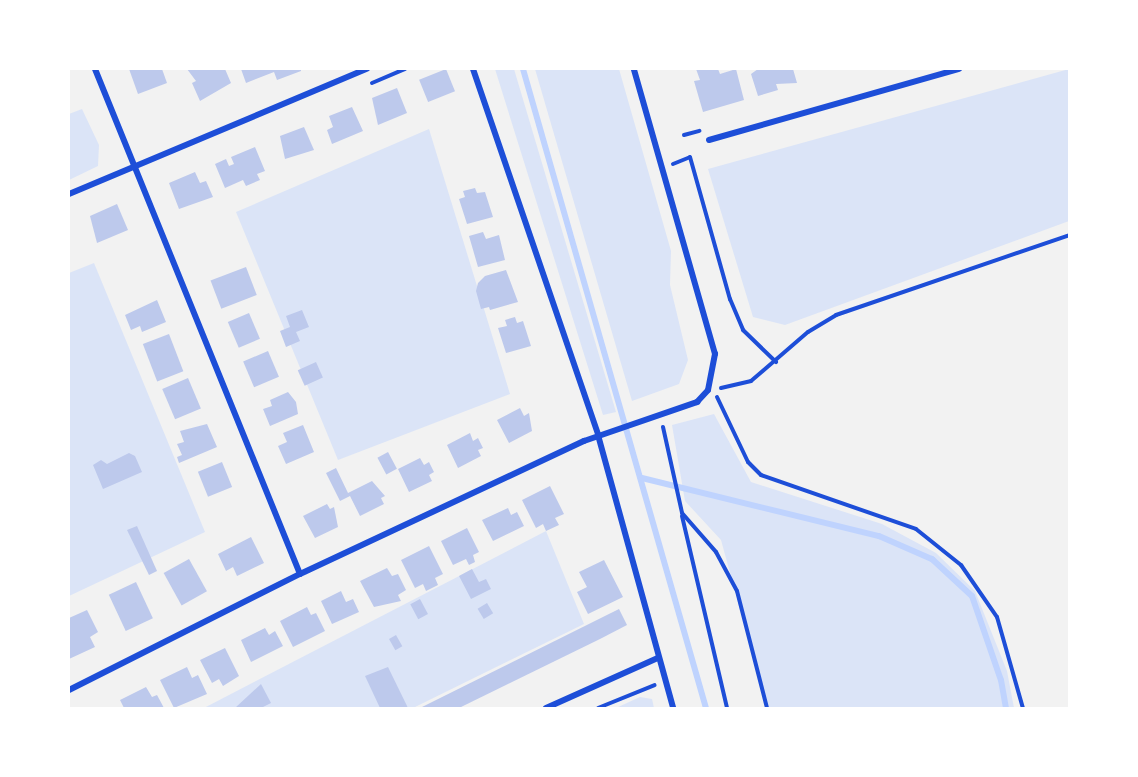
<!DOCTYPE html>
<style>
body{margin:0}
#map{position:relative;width:1138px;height:777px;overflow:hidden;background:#f2f2f2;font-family:Inter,sans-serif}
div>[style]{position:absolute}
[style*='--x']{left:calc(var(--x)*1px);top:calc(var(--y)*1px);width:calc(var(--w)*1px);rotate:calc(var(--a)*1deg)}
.green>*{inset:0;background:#dbe4f7}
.stream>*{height:6px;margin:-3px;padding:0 3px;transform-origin:3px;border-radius:3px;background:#bfd3fe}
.building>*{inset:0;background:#bdc9ec;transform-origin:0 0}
.path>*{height:4px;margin:-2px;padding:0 2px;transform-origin:2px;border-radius:2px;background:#1d4ed8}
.minor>*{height:6px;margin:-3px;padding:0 3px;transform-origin:3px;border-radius:3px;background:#1d4ed8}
span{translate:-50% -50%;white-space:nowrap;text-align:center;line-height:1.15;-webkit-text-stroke:4.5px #fff;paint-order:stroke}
.frame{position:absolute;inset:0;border:70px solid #fff;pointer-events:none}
</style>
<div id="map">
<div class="green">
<i style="clip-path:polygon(495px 69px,514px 69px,616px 412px,603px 415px)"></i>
<i style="clip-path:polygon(535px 69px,619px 69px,671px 251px,670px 285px,688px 360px,679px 384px,632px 401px)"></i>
<i style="clip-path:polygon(1069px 69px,1069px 221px,785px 325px,753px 317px,708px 169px)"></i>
<i style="clip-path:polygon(82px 109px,99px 145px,98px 166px,69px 180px,69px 114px)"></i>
<i style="clip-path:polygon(429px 129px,510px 394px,338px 460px,236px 212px)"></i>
<i style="clip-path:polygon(94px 263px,205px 532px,69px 596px,69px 273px)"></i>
<i style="clip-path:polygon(714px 414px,751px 482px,882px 524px,936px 553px,975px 591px,1007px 671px,1014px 708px,767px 708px,721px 540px,685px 501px,672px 425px)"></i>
<i style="clip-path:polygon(546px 531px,584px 624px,413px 708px,204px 708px)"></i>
<i style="clip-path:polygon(640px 697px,652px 699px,654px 708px,616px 708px)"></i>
</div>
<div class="stream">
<i style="--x:523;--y:69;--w:665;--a:74.02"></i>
<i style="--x:642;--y:478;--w:244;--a:13.8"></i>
<i style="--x:879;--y:536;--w:58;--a:23.5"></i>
<i style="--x:932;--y:559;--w:54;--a:42.8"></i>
<i style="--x:972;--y:596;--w:89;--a:71"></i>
<i style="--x:1001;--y:680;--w:28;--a:80"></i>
</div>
<div class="building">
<i style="clip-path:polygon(129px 69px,162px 69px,167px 83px,138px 94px)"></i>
<i style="clip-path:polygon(187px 69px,225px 69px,231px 83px,200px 101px,192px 83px,196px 81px)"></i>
<i style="clip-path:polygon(241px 69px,301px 69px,301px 71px,277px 80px,274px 72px,246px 83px)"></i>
<i style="left:446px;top:69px;width:24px;height:29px;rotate:68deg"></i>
<i style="clip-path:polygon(696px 69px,718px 69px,720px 74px,736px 69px,744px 100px,703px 112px,694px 81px,700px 80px)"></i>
<i style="clip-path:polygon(758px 69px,793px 69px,797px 83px,776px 84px,778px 90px,758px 96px,751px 74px)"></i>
<i style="clip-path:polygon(397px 88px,407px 113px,378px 125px,372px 98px)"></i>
<i style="clip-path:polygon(352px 107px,363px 131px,332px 144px,327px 130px,333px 127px,329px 116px)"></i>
<i style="clip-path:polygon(304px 127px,314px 150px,285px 159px,280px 136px)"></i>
<i style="clip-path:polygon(255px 147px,265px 171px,257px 174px,260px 180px,246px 186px,243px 180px,225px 188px,215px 164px,226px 159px,229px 166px,234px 164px,231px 157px)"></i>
<i style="clip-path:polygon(195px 172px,200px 183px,206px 181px,213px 197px,179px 209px,169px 183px)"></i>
<i style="clip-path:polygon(475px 188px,477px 193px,485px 192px,493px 217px,467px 224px,459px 199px,465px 197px,463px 191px)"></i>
<i style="clip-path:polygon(117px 204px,128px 230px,97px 243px,90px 216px)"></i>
<i style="clip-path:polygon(483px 232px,486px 239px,499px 235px,505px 260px,478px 267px,469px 236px)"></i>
<i style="left:246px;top:267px;width:30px;height:38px;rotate:69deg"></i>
<i style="clip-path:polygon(506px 270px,518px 302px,490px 310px,489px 307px,481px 309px,476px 291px,478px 283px,485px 276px)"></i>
<i style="clip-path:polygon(157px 300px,166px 322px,142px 332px,140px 326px,131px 330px,125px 315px)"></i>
<i style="clip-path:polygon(302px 310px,309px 327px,296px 332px,300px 341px,286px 347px,280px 331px,290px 327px,286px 316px)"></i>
<i style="left:249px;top:313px;width:28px;height:23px;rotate:67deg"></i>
<i style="clip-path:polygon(515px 317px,517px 323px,523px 321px,531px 346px,506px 353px,498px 328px,507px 326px,505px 320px)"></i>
<i style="left:169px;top:334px;width:40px;height:28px;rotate:69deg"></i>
<i style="left:268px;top:351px;width:28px;height:27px;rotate:67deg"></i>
<i style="left:316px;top:362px;width:17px;height:20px;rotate:66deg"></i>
<i style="left:188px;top:378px;width:33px;height:28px;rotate:67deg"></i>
<i style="clip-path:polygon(288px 392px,296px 402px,298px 414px,270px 426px,263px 409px,272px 406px,270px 400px)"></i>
<i style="clip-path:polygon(520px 408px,524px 416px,529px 413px,532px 431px,509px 443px,497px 420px)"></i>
<i style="clip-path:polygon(207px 424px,217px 447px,179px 463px,177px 457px,182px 455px,177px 444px,184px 442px,180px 431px)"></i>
<i style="clip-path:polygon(303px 425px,314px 452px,286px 464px,278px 446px,287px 442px,283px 433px)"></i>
<i style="clip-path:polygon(470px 433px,473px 441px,478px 438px,483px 448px,478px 450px,481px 456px,458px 468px,447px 445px)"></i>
<i style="left:388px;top:452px;width:19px;height:12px;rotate:62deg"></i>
<i style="clip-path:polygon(129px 453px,135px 456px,142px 472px,103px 489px,93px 465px,101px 460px,107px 464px)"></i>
<i style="clip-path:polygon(420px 458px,424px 465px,429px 462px,434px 472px,429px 475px,432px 481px,409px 492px,398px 469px)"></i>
<i style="left:222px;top:462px;width:27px;height:26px;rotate:68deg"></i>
<i style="clip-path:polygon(336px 468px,348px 493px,372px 481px,385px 496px,381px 498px,384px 504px,360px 516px,350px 496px,340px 501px,326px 473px)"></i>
<i style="clip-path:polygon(550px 486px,564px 514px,555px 518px,559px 525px,546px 531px,543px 524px,536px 528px,522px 500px)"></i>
<i style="clip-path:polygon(327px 504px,330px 509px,334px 507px,338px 527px,315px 538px,303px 516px)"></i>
<i style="clip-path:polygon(508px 508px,511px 515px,517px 512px,524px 526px,493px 541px,482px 520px)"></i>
<i style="clip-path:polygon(137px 526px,157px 571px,149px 575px,127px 530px)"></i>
<i style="clip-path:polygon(467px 528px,479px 552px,473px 555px,475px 562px,469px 565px,466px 559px,453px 565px,441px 541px)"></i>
<i style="clip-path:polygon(251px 537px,264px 563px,237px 576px,233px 567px,226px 571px,218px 554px)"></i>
<i style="clip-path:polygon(429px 546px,443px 574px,435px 578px,438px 585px,426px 591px,423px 584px,415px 588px,401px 560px)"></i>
<i style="left:189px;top:559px;width:37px;height:29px;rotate:61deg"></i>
<i style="clip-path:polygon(604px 560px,623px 597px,588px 614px,577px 592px,587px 587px,579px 572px)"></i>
<i style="clip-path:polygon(387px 568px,392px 576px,398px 574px,406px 590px,398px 595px,401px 601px,374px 607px,360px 581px)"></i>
<i style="clip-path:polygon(472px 569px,479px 582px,486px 579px,491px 589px,471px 599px,459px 576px)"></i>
<i style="left:136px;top:582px;width:40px;height:30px;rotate:65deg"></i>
<i style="clip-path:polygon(341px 591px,346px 602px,353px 599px,359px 612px,332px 624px,321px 601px)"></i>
<i style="left:420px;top:599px;width:17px;height:11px;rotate:62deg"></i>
<i style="left:487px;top:603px;width:12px;height:11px;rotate:59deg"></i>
<i style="clip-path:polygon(307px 607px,311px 615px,316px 613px,325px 631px,293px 647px,280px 621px)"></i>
<i style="clip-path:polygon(619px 609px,627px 625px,600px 639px,459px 708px,420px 708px)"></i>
<i style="clip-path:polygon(87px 610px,98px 632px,90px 637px,95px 647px,69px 659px,69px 618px)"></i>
<i style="clip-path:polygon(265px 628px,269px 635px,275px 631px,283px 646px,251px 662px,241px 640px)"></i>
<i style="left:396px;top:635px;width:13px;height:8px;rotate:61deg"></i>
<i style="clip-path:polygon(225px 648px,239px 676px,223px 686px,219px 679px,212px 683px,200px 660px)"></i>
<i style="clip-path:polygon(187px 667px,192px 678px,198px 675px,207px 694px,174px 708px,160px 680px)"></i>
<i style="clip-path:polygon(388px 667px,408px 708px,380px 708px,365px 676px)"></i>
<i style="clip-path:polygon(261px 684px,271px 703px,261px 708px,235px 708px)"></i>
<i style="clip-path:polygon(146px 687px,152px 697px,157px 695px,164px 708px,124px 708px,120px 700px)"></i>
</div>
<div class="path">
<i style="--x:372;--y:83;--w:36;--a:-23"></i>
<i style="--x:684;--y:135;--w:16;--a:-15"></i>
<i style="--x:673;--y:164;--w:18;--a:-22"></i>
<i style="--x:690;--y:157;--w:148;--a:74.3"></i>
<i style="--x:730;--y:299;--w:34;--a:67"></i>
<i style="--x:743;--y:330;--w:46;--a:44.1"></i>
<i style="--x:721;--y:388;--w:31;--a:-13"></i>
<i style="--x:751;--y:381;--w:75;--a:-40.7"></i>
<i style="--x:808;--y:332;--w:33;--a:-31"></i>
<i style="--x:836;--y:315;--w:246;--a:-18.9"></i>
<i style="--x:717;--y:397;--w:72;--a:64.5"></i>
<i style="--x:748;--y:462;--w:18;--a:45"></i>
<i style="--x:761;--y:475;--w:164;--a:19.2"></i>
<i style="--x:916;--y:529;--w:58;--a:38.7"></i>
<i style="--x:961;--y:565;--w:63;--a:55.3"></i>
<i style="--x:997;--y:617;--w:95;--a:74.1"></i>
<i style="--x:663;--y:427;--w:88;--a:77.5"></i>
<i style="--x:682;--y:513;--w:52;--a:48.9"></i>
<i style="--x:716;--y:552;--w:44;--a:61.7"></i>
<i style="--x:737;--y:591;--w:121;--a:75.6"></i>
<i style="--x:682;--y:516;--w:197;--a:76.8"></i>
<i style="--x:598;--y:708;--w:61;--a:-22"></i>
</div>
<div class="minor">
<i style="--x:95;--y:69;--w:545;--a:67.91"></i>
<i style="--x:473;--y:69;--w:387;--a:71.1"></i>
<i style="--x:598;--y:435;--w:283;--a:74.6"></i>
<i style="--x:709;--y:140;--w:260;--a:-15.9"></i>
<i style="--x:69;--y:194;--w:323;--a:-22.8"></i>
<i style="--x:69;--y:690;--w:258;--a:-26.7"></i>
<i style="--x:300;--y:574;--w:314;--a:-25.1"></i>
<i style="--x:584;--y:441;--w:120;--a:-19"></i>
<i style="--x:697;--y:402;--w:16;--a:-47"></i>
<i style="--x:708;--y:390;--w:37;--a:-79"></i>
<i style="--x:715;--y:354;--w:296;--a:-105.9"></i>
<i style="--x:546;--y:708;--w:123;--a:-24.1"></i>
</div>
<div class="frame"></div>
</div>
